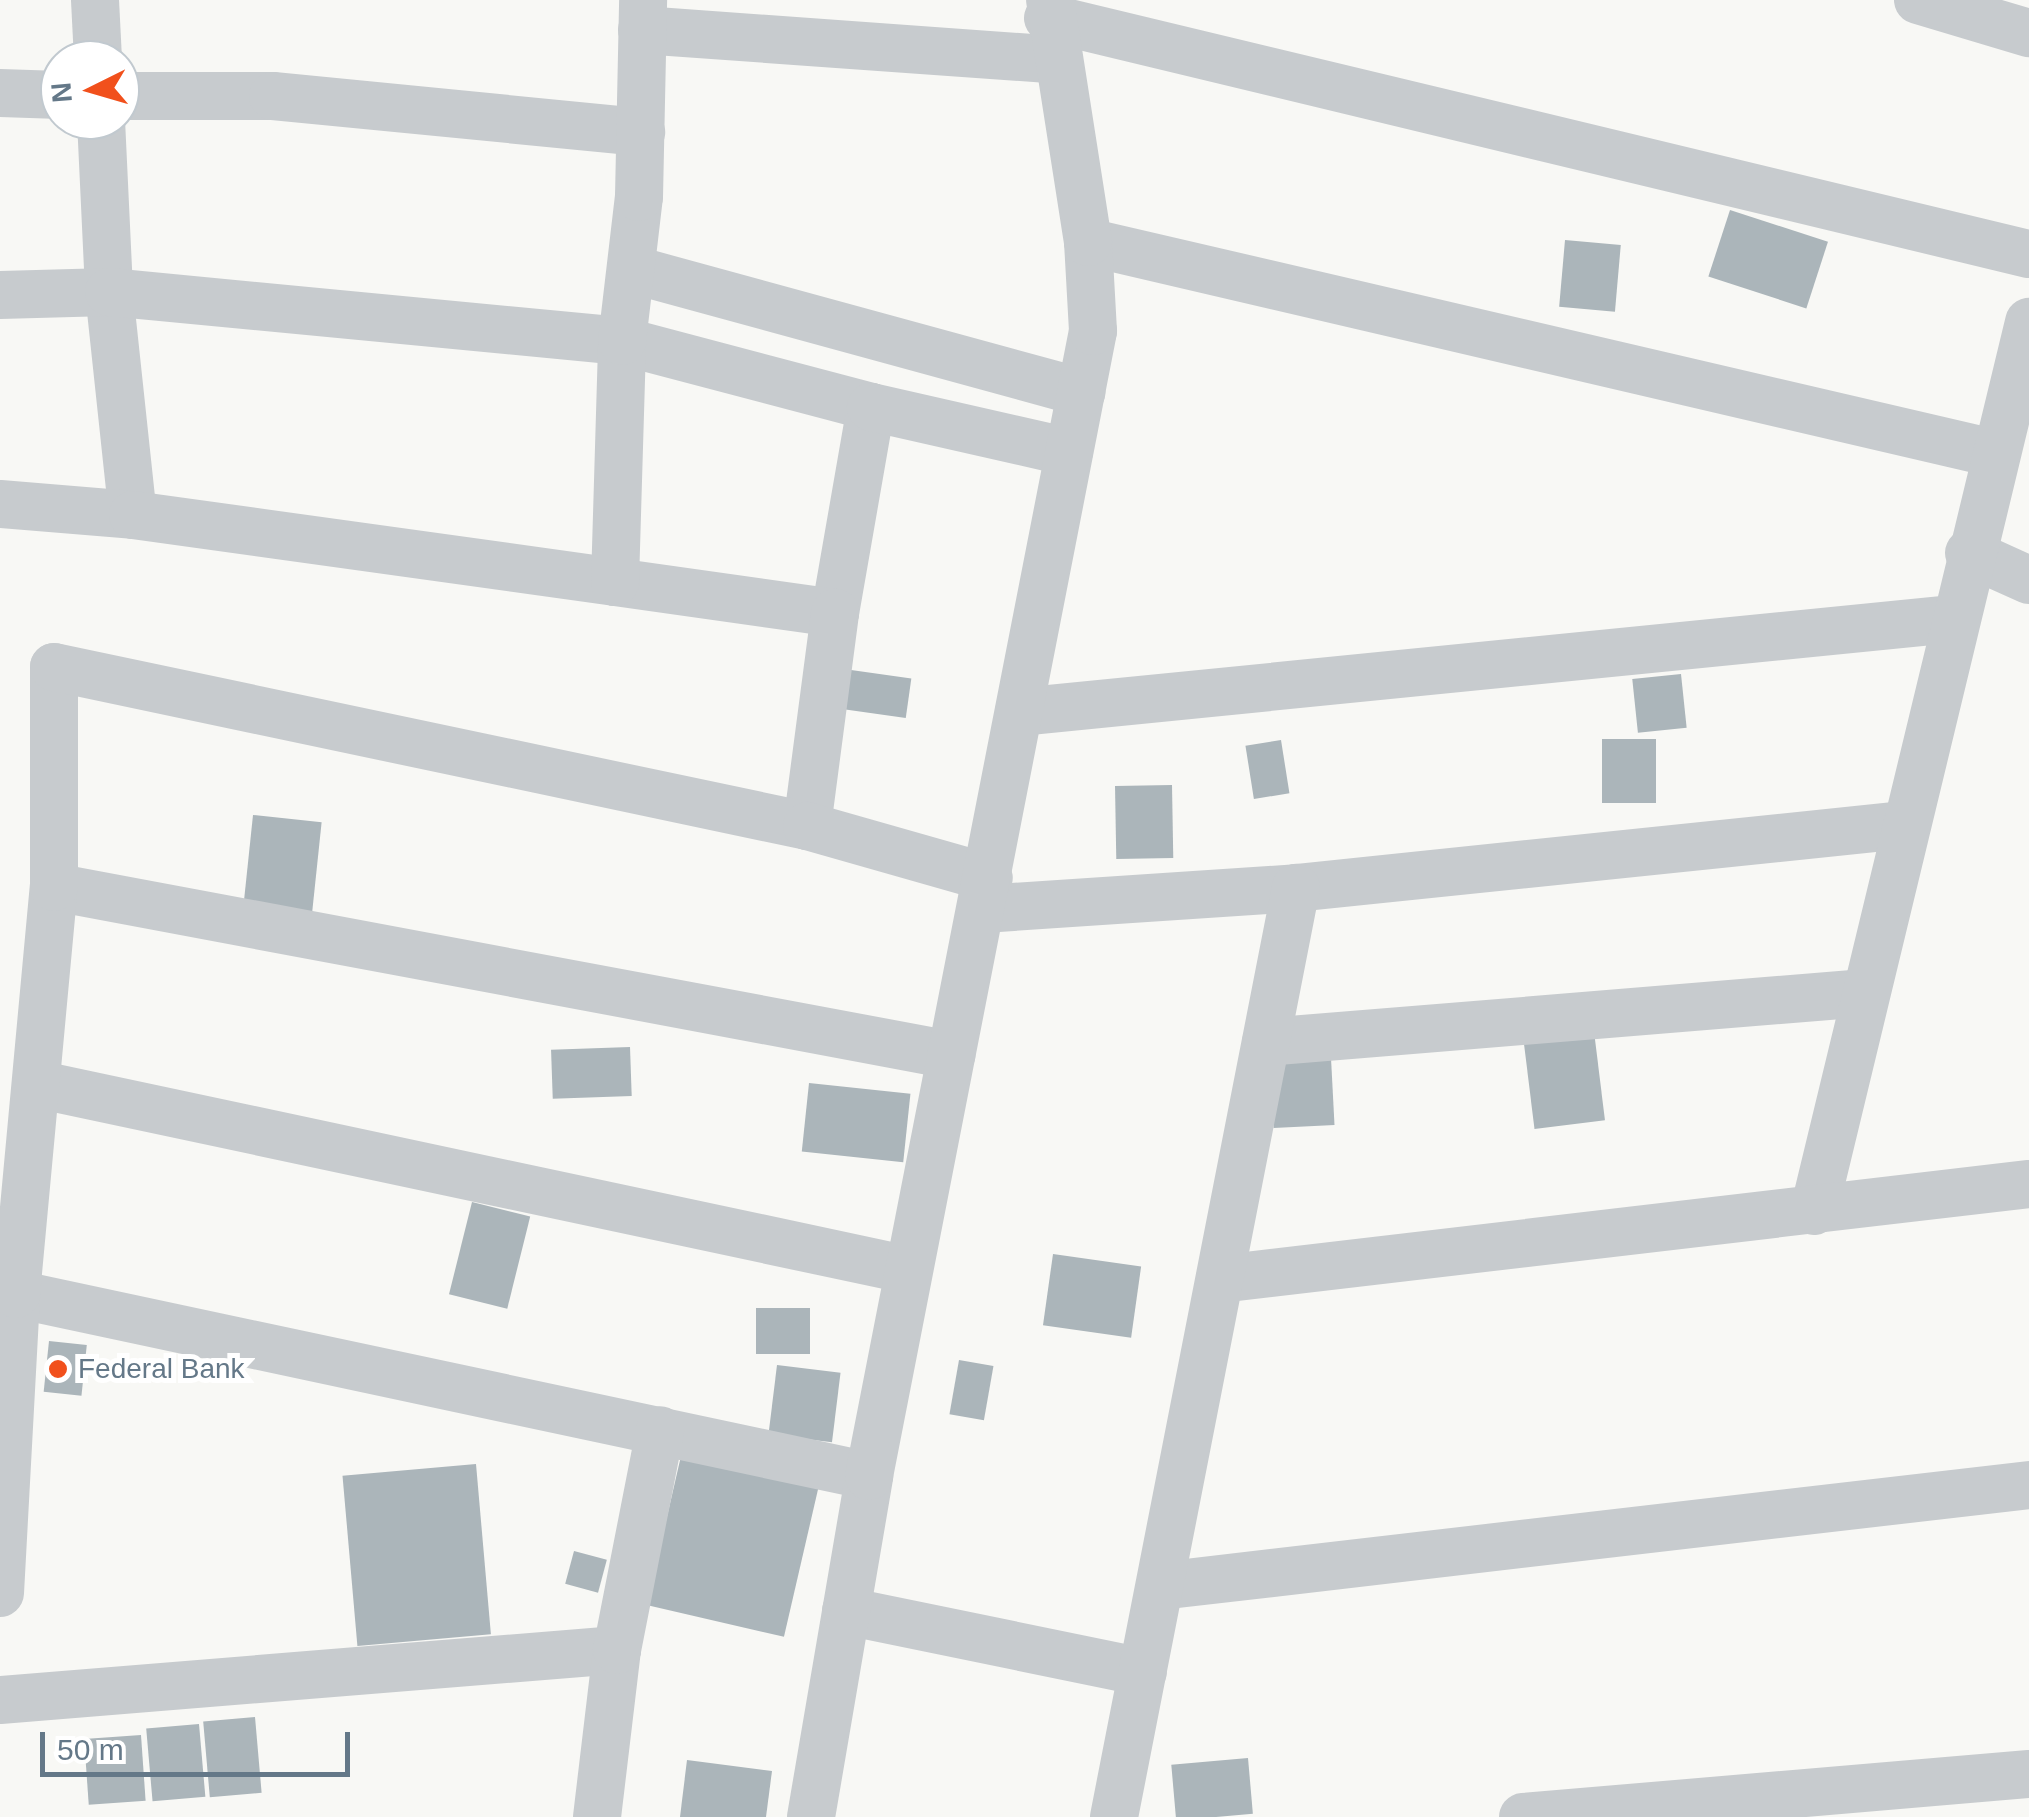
<!DOCTYPE html>
<style>
body{margin:0}
#map{position:relative;width:2029px;height:1817px;overflow:hidden;background:#f8f8f5;font-family:Helvetica,sans-serif}
div>[style]{position:absolute}
[style*='--x']{left:calc(var(--x)*1px);top:calc(var(--y)*1px);width:calc(var(--w)*1px);rotate:calc(var(--a)*1deg)}
.building>*{inset:0;background:#abb5ba;transform-origin:0 0}
.street>*{height:48px;margin:-24px;padding:0 24px;transform-origin:24px;border-radius:24px;background:#c7cbce}
.dots>*{width:28px;height:28px;translate:-50% -50%;box-sizing:border-box;border:5px solid #fff;border-radius:50%}
span{translate:-50% -50%;white-space:nowrap;text-align:center;line-height:1.15;-webkit-text-stroke:10px #fff;paint-order:stroke}
.poi-label{font-size:28px;color:#647888}
.left{translate:0 -50%;text-align:left}
.north{position:absolute;left:40px;top:40px;width:100px;height:100px;box-sizing:border-box;background:#fff;border:2px solid #c1c9cf;border-radius:50%;rotate:265deg;font-size:28px;font-weight:700;line-height:40px;text-align:center;color:#647888}
.north::after{content:'';display:block;margin:auto;width:35px;height:45px;background:#f1501c;clip-path:polygon(50% 0,100% 100%,50% 72%,0 100%)}
.scale{position:absolute;left:40px;top:1732px;width:310px;height:45px;box-sizing:border-box;border:5px solid #647888;border-top:0;padding-left:12px;font-size:30px;line-height:35px;white-space:nowrap;color:#647888;-webkit-text-stroke:8px #fff;paint-order:stroke}
</style>
<div id="map">
<div class="building">
<i style="left:1730px;top:210px;width:103px;height:70px;rotate:18deg"></i>
<i style="left:1565px;top:240px;width:56px;height:67px;rotate:5deg"></i>
<i style="left:844px;top:669px;width:68px;height:40px;rotate:8deg"></i>
<i style="left:1681px;top:674px;width:54px;height:49px;rotate:84deg"></i>
<i style="left:1602px;top:739px;width:54px;height:64px"></i>
<i style="left:1281px;top:740px;width:54px;height:36px;rotate:81deg"></i>
<i style="left:1172px;top:785px;width:73px;height:57px;rotate:89deg"></i>
<i style="left:253px;top:815px;width:69px;height:99px;rotate:6deg"></i>
<i style="left:1593px;top:1023px;width:98px;height:71px;rotate:83deg"></i>
<i style="left:630px;top:1047px;width:49px;height:79px;rotate:88deg"></i>
<i style="left:1331px;top:1058px;width:67px;height:61px;rotate:87deg"></i>
<i style="left:809px;top:1083px;width:102px;height:69px;rotate:6deg"></i>
<i style="left:472px;top:1202px;width:60px;height:95px;rotate:14deg"></i>
<i style="left:1053px;top:1254px;width:89px;height:72px;rotate:8deg"></i>
<i style="left:756px;top:1308px;width:54px;height:46px"></i>
<i style="left:49px;top:1341px;width:38px;height:51px;rotate:6deg"></i>
<i style="left:959px;top:1360px;width:35px;height:55px;rotate:10deg"></i>
<i style="left:777px;top:1365px;width:64px;height:70px;rotate:7deg"></i>
<i style="left:681px;top:1456px;width:141px;height:153px;rotate:13deg"></i>
<i style="left:476px;top:1464px;width:171px;height:134px;rotate:85deg"></i>
<i style="left:574px;top:1551px;width:34px;height:34px;rotate:15deg"></i>
<i style="left:255px;top:1717px;width:76px;height:52px;rotate:85deg"></i>
<i style="left:199px;top:1724px;width:73px;height:53px;rotate:85deg"></i>
<i style="left:141px;top:1735px;width:66px;height:57px;rotate:86deg"></i>
<i style="left:1248px;top:1758px;width:56px;height:77px;rotate:85deg"></i>
<i style="clip-path:polygon(687px 1760px,772px 1771px,766px 1817px,680px 1817px)"></i>
</div>
<div class="street">
<i style="--x:95;--y:0;--w:60;--a:87.1"></i>
<i style="--x:1918;--y:0;--w:116;--a:16.6"></i>
<i style="--x:1048;--y:18;--w:1009;--a:13.53"></i>
<i style="--x:642;--y:30;--w:415;--a:4.1"></i>
<i style="--x:0;--y:93;--w:60;--a:1.9"></i>
<i style="--x:120;--y:96;--w:153;--a:0"></i>
<i style="--x:273;--y:96;--w:370;--a:5.6"></i>
<i style="--x:101;--y:120;--w:172;--a:87.3"></i>
<i style="--x:109;--y:292;--w:224;--a:83.9"></i>
<i style="--x:1088;--y:242;--w:929;--a:13.12"></i>
<i style="--x:631;--y:269;--w:467;--a:15.3"></i>
<i style="--x:0;--y:295;--w:109;--a:-1.6"></i>
<i style="--x:109;--y:292;--w:515;--a:5.46"></i>
<i style="--x:622;--y:341;--w:258;--a:14.8"></i>
<i style="--x:871;--y:407;--w:209;--a:99.9"></i>
<i style="--x:835;--y:613;--w:222;--a:-172"></i>
<i style="--x:871;--y:407;--w:203;--a:12.8"></i>
<i style="--x:0;--y:504;--w:133;--a:4.7"></i>
<i style="--x:133;--y:515;--w:487;--a:7.9"></i>
<i style="--x:615;--y:582;--w:241;--a:-88.3"></i>
<i style="--x:622;--y:341;--w:145;--a:-83.3"></i>
<i style="--x:639;--y:197;--w:197;--a:-88.8"></i>
<i style="--x:1969;--y:553;--w:66;--a:24.2"></i>
<i style="--x:1019;--y:712;--w:939;--a:-5.69"></i>
<i style="--x:807;--y:826;--w:215;--a:-82.5"></i>
<i style="--x:54;--y:887;--w:913;--a:10.61"></i>
<i style="--x:983;--y:909;--w:314;--a:-3.8"></i>
<i style="--x:1296;--y:888;--w:612;--a:-5.91"></i>
<i style="--x:1266;--y:1042;--w:601;--a:-4.68"></i>
<i style="--x:41;--y:1085;--w:887;--a:12.03"></i>
<i style="--x:1814;--y:1211;--w:915;--a:-76.4"></i>
<i style="--x:1220;--y:1279;--w:815;--a:-6.7"></i>
<i style="--x:16;--y:1294;--w:872;--a:12.04"></i>
<i style="--x:1160;--y:1586;--w:875;--a:-6.63"></i>
<i style="--x:0;--y:1593;--w:299;--a:-86.9"></i>
<i style="--x:16;--y:1294;--w:409;--a:-84.7"></i>
<i style="--x:54;--y:887;--w:220;--a:-90"></i>
<i style="--x:54;--y:667;--w:770;--a:11.92"></i>
<i style="--x:807;--y:826;--w:189;--a:15.9"></i>
<i style="--x:846;--y:1611;--w:303;--a:11.6"></i>
<i style="--x:0;--y:1700;--w:619;--a:-4.63"></i>
<i style="--x:597;--y:1817;--w:168;--a:-83.2"></i>
<i style="--x:617;--y:1650;--w:224;--a:-78.9"></i>
<i style="--x:811;--y:1817;--w:346;--a:-80.3"></i>
<i style="--x:869;--y:1476;--w:1167;--a:-78.93"></i>
<i style="--x:1093;--y:331;--w:89;--a:-93.2"></i>
<i style="--x:1088;--y:242;--w:245;--a:-98.9"></i>
<i style="--x:1114;--y:1817;--w:947;--a:-78.92"></i>
<i style="--x:1523;--y:1817;--w:508;--a:-4.86"></i>
</div>
<div class="dots">
<i style="left:58px;top:1369px;background:#f1501c"></i>
</div>
<div class="poi-label">
<span class="left" style="left:78px;top:1369px">Federal Bank</span>
</div>
<div class="north">N</div>
<div class="scale">50 m</div>
</div>
